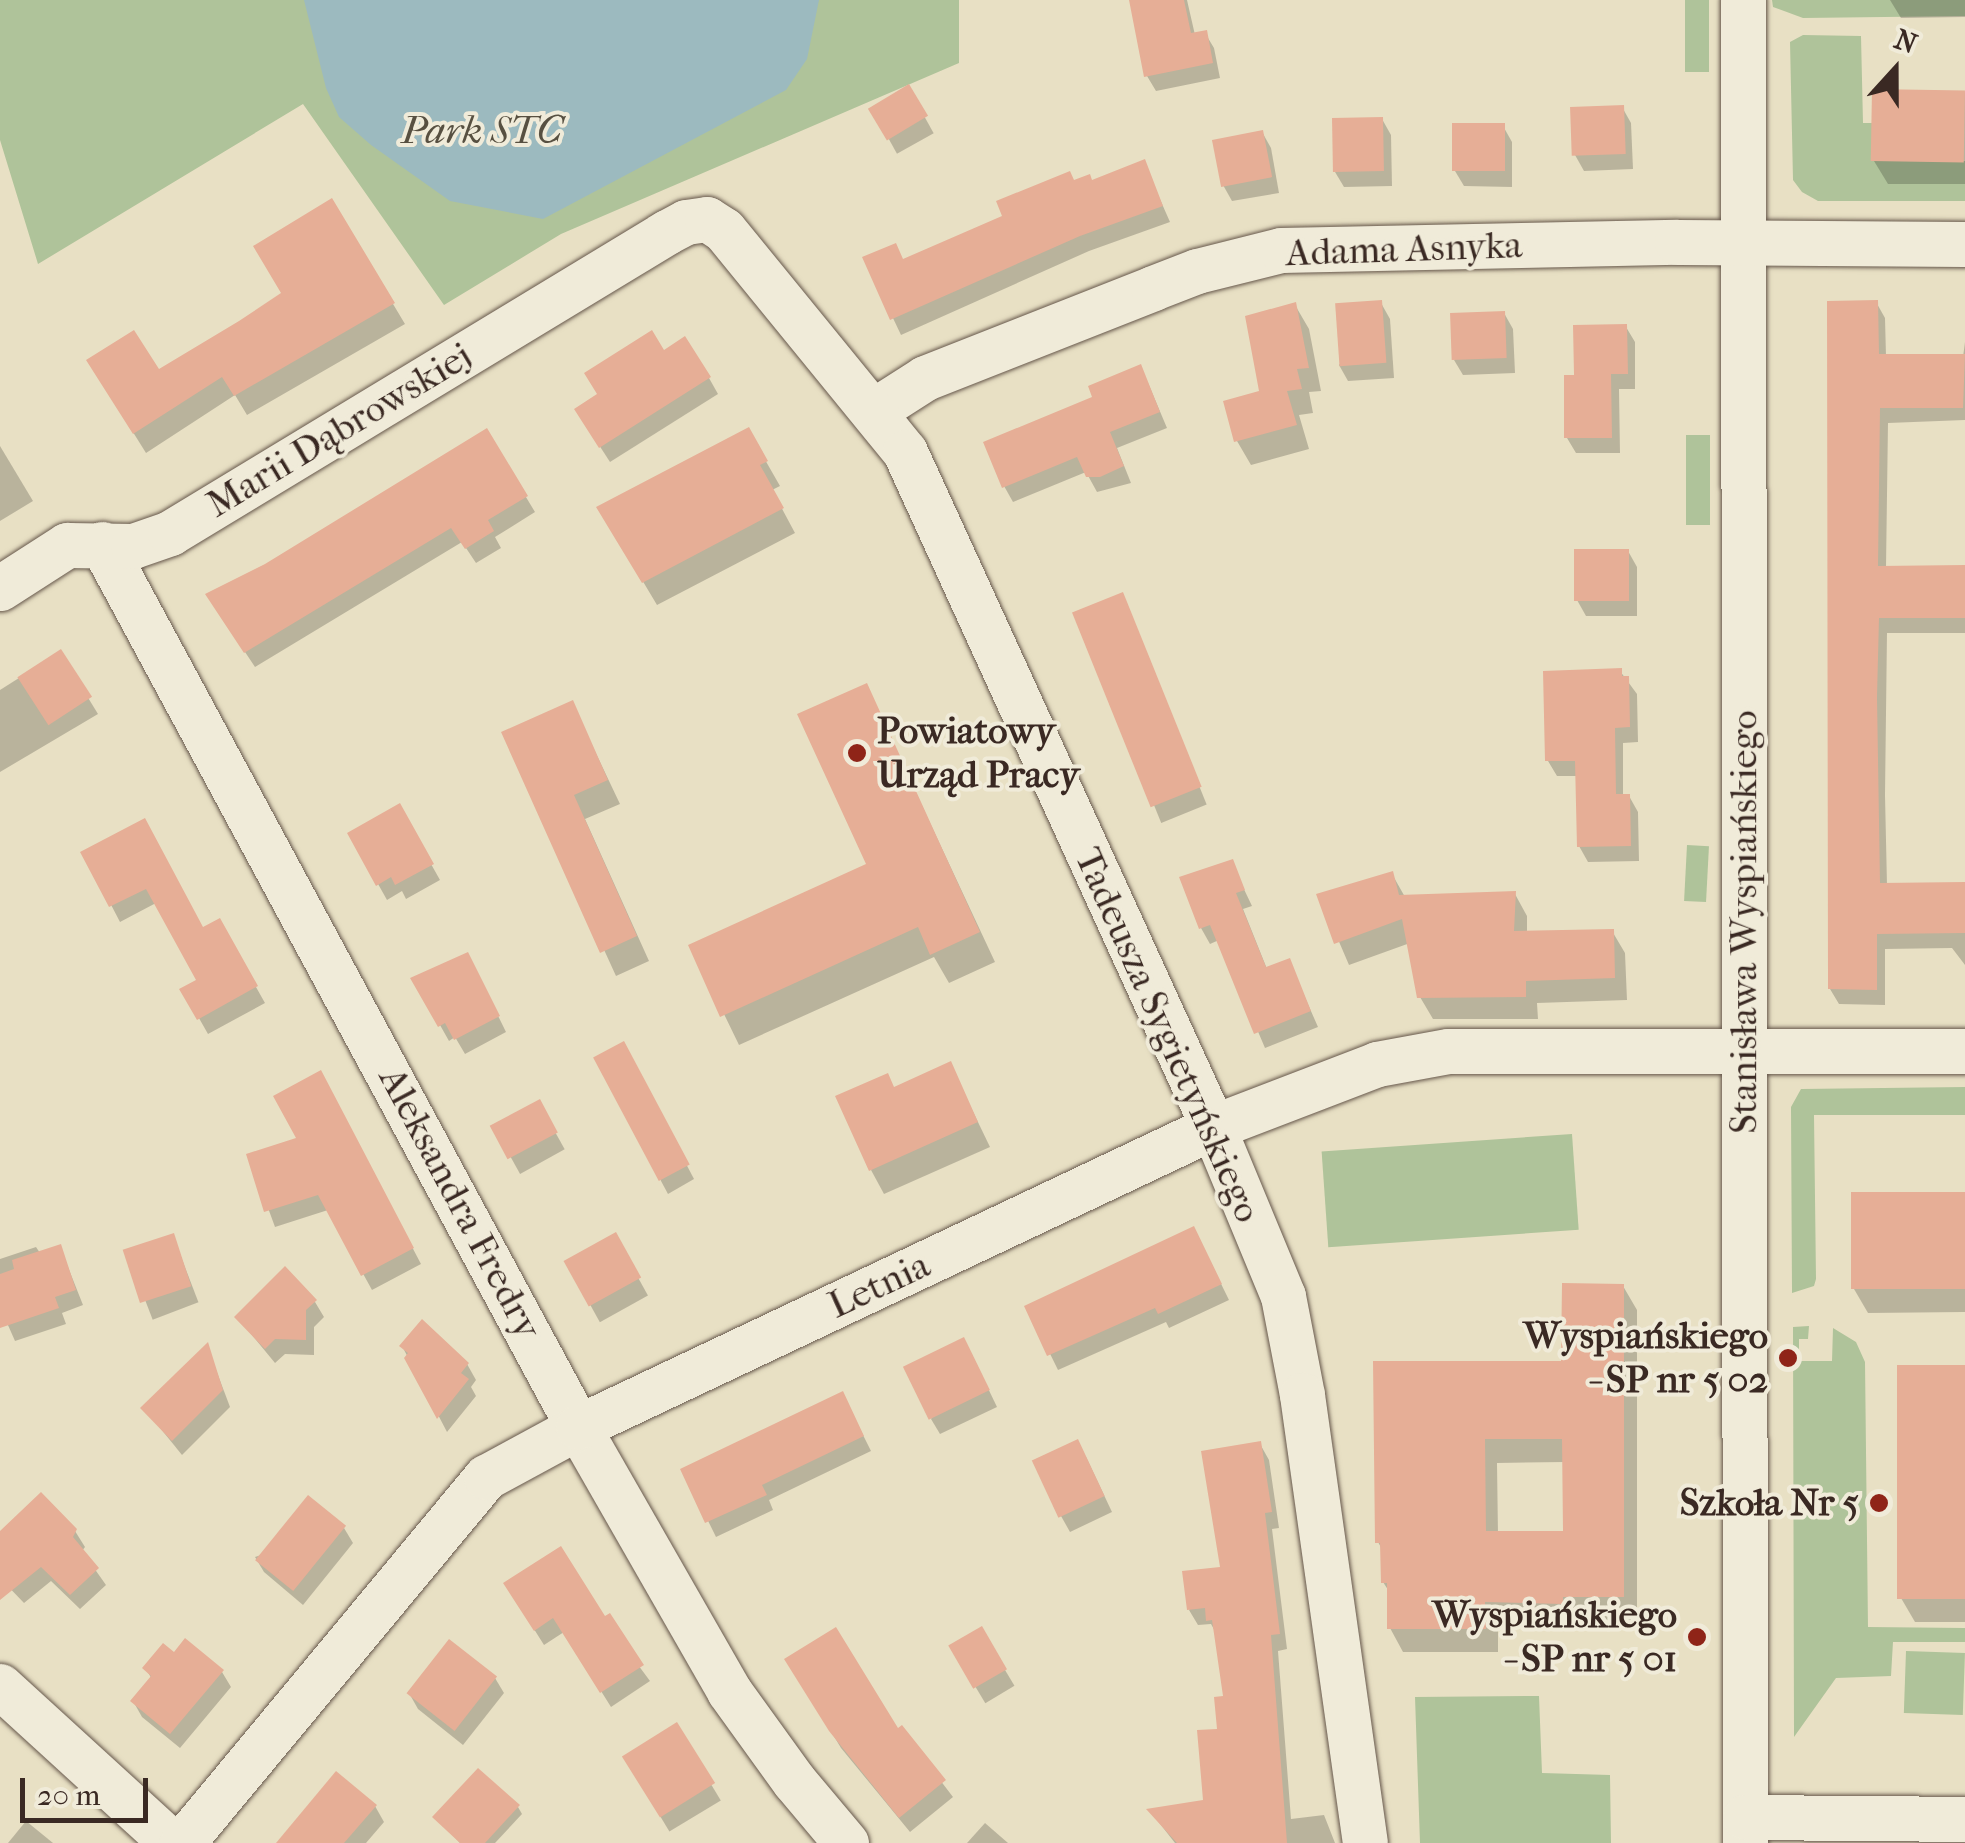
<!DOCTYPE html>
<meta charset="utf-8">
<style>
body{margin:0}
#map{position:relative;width:1965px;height:1843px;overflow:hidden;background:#e8e0c4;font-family:"IM FELL French Canon",serif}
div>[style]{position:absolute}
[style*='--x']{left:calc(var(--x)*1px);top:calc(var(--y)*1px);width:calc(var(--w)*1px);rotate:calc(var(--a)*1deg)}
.green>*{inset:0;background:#afc39a;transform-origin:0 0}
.water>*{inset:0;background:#9cbabf}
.shadow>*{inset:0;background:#0003;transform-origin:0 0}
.building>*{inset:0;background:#e6ae96;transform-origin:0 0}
.roads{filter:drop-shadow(0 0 2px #66574b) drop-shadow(0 0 2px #66574b)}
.minor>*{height:45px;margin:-22.5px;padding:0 22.5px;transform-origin:22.5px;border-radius:22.5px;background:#f0ebd9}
.dots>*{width:28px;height:28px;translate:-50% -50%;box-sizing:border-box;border:5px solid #f0ebd9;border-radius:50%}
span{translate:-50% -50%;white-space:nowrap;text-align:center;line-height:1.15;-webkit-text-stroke:8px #f0ebd9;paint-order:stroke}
.park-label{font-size:38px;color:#575041;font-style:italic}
.street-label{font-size:38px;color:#3a2923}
.poi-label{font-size:38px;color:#3a2923;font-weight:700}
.left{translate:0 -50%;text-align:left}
.right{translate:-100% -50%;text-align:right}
.north{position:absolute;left:1845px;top:20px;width:100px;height:100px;-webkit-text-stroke:8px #f0ebd9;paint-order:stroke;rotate:21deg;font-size:28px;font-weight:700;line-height:40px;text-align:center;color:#3a2923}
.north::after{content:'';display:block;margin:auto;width:35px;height:45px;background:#3a2923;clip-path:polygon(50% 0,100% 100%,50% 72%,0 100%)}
.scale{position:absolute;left:20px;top:1778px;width:128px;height:45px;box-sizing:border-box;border:5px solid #3a2923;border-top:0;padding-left:12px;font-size:30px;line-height:35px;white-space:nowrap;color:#3a2923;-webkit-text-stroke:8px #f0ebd9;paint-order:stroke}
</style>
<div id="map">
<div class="green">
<i style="clip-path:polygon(0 0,959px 0,959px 63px,561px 234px,444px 305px,303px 104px,38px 264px,0 140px)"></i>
<i style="left:1685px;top:0;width:24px;height:72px"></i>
<i style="clip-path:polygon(1772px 0,1965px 0,1965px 16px,1803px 18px,1773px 7px)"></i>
<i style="clip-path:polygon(1803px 35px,1861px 36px,1863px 123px,1872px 123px,1872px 161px,1965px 161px,1965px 201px,1818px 201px,1802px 192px,1793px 180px,1790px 42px)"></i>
<i style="left:1686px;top:435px;width:24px;height:90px"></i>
<i style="left:1687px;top:845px;width:22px;height:56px;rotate:3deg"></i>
<i style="clip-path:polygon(1965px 1087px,1965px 1115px,1814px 1115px,1816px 1279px,1814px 1286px,1792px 1293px,1791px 1107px,1801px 1089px)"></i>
<i style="left:1572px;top:1134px;width:96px;height:251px;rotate:86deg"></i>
<i style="clip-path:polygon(1809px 1326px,1808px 1339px,1799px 1339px,1799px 1361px,1832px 1361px,1833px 1328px,1856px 1342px,1865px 1362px,1868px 1627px,1965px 1628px,1965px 1642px,1893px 1642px,1891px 1676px,1836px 1678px,1794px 1737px,1793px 1327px)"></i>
<i style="left:1906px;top:1651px;width:59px;height:62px;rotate:2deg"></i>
<i style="clip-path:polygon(1539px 1696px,1542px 1773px,1610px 1775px,1611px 1843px,1420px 1843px,1415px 1697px)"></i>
</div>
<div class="water">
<i style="clip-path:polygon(304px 0,819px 0,807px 59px,786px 90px,543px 219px,450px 201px,371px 145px,339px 117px,326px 88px)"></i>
</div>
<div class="shadow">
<i style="clip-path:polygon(1146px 0,1187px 0,1195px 35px,1205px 33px,1214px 48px,1220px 78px,1156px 91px,1147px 76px)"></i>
<i style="clip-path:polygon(1890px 0,1965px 0,1965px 17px,1901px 18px)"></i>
<i style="left:908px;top:87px;width:53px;height:42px;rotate:61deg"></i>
<i style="clip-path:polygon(1965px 92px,1965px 184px,1888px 184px,1874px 161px)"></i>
<i style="clip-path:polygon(1622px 107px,1631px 123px,1633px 169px,1584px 171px,1575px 155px)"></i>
<i style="clip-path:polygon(1382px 119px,1391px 135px,1392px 186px,1344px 187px,1335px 172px)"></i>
<i style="clip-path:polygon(1503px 126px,1512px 142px,1512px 187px,1464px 186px,1455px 171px)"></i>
<i style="clip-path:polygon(1262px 132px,1271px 148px,1279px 193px,1232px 201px,1223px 185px)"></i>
<i style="clip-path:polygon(1144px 163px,1170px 222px,1089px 251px,901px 335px,865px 259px,903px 261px)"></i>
<i style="clip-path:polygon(332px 202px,405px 324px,247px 415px,235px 395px,146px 453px,101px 381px,159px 372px,284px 294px)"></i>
<i style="clip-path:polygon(1876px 302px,1885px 318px,1886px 356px,1963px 357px,1965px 342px,1965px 420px,1888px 423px,1886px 568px,1965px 568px,1965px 633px,1887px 633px,1885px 795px,1887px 885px,1965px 885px,1965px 965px,1952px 948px,1885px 949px,1885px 1005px,1839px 1004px,1830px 989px)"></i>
<i style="clip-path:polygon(1381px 303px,1390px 319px,1394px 378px,1348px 381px,1339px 365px)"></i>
<i style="clip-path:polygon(1295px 305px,1309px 329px,1321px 391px,1309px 392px,1313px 413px,1299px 415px,1309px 449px,1251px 465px,1237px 441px,1262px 393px)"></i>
<i style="clip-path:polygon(1504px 313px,1513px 329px,1515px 373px,1463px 375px,1454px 360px)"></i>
<i style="clip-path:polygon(1626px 327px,1635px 342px,1635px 389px,1619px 389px,1620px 453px,1576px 453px,1567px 438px,1576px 377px)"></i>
<i style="clip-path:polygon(663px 353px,709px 378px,718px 394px,610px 462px,586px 425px,600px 395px)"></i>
<i style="clip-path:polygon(1148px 383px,1167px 428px,1117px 448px,1131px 483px,1097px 492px,1086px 472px,1013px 502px,1004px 486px)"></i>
<i style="clip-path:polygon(748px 430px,780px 486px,772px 490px,795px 533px,657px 605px,599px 508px)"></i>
<i style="clip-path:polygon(486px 431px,535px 512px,495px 537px,501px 548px,476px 563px,462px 542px,255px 667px,217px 610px,266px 566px)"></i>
<i style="clip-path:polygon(0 446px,33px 501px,0 521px)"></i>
<i style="clip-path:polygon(1628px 551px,1637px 567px,1637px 616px,1586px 616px,1577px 600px)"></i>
<i style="left:1122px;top:595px;width:226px;height:49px;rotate:68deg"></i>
<i style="clip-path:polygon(60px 652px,98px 714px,0 772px,0 690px)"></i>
<i style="clip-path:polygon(1620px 671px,1637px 694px,1638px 742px,1623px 743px,1623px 797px,1629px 796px,1638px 812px,1639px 861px,1588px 862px,1579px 846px,1578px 776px,1557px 776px,1548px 761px)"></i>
<i style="clip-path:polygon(866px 686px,995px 962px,949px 983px,934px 957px,739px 1045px,691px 946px,869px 865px)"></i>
<i style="clip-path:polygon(572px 703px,620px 804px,585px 819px,649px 961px,616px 976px,505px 733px)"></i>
<i style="clip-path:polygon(399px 807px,440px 880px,406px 899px,402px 891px,387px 900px,350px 834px)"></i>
<i style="clip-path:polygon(144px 821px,203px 930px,219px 921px,265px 1003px,208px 1034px,183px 990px,199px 981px,156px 903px,120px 922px,84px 853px)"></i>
<i style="clip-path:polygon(1231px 862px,1252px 906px,1243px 909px,1267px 969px,1289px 961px,1318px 1027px,1265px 1048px,1219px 940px,1210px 944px,1201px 928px)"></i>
<i style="clip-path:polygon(1392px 874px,1405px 897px,1515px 894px,1527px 916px,1527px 933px,1612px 931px,1625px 953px,1627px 1000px,1537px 1003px,1538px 1019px,1433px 1019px,1420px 997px,1410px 943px,1349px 965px,1319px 895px)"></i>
<i style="clip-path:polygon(476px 971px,506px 1032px,465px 1054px,455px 1037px,449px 1041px,414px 979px)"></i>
<i style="clip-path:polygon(630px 1057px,694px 1179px,668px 1194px,661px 1181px)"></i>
<i style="clip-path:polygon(950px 1064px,990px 1147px,884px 1194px,871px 1170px,894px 1089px)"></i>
<i style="clip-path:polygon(329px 1089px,421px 1264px,372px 1290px,328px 1210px,275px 1227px,249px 1156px,300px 1140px)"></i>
<i style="left:539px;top:1103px;width:53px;height:51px;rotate:61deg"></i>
<i style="clip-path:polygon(1965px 1195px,1965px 1312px,1868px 1313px,1854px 1289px)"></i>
<i style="left:173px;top:1236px;width:71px;height:49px;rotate:69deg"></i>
<i style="left:615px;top:1236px;width:68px;height:55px;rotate:61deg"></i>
<i style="clip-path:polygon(1202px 1245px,1229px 1300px,1169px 1328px,1166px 1322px,1058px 1370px,1027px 1307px)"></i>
<i style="clip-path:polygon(36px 1247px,40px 1253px,60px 1247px,83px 1305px,62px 1313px,66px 1324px,15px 1341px,0 1307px,0 1259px)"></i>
<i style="clip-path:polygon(evenodd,1623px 1286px,1637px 1310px,1637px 1620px,1576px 1620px,1575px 1627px,1498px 1626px,1498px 1652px,1403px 1652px,1390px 1628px,1390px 1593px,1383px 1582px,1383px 1551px,1378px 1542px,1375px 1364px,1563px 1364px,1623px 1286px,1565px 1462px,1565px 1534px,1498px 1534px,1497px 1463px,1565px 1462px)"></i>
<i style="clip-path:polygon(315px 1302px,324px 1317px,314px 1327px,314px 1355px,285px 1354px,275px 1363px,237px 1317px)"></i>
<i style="clip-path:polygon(207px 1346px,230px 1407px,182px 1455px,144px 1408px)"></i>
<i style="clip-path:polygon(402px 1346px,467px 1364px,476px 1380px,471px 1387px,476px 1396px,447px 1432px)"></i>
<i style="clip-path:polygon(972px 1355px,997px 1407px,940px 1434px,931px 1419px)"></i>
<i style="clip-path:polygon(1965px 1367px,1965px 1622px,1915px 1622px,1901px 1598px)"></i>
<i style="clip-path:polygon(850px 1409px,871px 1451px,769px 1500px,773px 1510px,716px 1537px,683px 1470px)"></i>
<i style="clip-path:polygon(1260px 1444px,1269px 1460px,1279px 1528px,1272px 1529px,1287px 1649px,1278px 1651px,1291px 1819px,1324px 1815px,1335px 1843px,1175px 1843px,1150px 1811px,1206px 1802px,1226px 1698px,1216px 1633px,1211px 1624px,1198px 1625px,1189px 1610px,1222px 1569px)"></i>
<i style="clip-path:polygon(1086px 1457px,1112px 1512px,1070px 1532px,1061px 1516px)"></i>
<i style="clip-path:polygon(344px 1528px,353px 1543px,303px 1605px,264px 1572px,255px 1557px)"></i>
<i style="clip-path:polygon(75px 1531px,85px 1547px,82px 1551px,106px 1585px,80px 1609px,51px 1581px,24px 1603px,0 1578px,0 1534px)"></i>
<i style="clip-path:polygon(515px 1599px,604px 1619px,650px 1681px,611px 1707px,564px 1632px,544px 1645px)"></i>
<i style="left:981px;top:1630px;width:65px;height:34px;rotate:59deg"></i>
<i style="clip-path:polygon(174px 1656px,222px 1672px,231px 1687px,180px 1748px,142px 1717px,133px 1701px,152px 1679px,145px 1668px)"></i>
<i style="clip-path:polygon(788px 1660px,898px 1732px,901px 1729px,953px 1797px,910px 1832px,841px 1748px)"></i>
<i style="clip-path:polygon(495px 1678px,504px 1693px,463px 1745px,418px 1709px,409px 1693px)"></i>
<i style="left:676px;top:1726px;width:87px;height:60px;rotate:59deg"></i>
<i style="clip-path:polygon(375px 1806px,384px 1822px,366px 1843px,289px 1843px)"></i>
<i style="clip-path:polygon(518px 1807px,522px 1814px,495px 1843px,460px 1843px,436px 1817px)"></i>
<i style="clip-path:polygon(26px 1821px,53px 1843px,8px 1843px)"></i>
<i style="clip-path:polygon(985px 1823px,1008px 1843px,967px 1843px)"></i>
</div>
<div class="building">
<i style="clip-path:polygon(1129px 0,1184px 0,1191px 33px,1207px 30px,1213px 63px,1144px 77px)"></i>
<i style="left:909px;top:84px;width:37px;height:48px;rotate:59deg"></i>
<i style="left:1872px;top:89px;width:93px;height:72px;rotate:1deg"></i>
<i style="left:1624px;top:105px;width:49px;height:54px;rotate:88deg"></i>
<i style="left:1383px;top:117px;width:54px;height:51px;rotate:89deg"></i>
<i style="left:1452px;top:123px;width:53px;height:48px"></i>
<i style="left:1263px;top:130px;width:48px;height:52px;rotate:79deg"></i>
<i style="clip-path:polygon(1145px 159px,1163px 206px,1080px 236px,890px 320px,862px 257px,896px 243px,903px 259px,1002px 216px,996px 201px,1070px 171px,1074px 180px,1090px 174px,1092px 180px)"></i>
<i style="clip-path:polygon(332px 198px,395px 303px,234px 396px,222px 377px,133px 434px,86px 360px,134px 330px,159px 369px,239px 321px,281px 293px,253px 246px)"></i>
<i style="left:1382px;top:300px;width:63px;height:47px;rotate:86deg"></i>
<i style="clip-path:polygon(1878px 300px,1879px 354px,1965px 354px,1963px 408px,1880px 408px,1878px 566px,1965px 565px,1965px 618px,1879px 618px,1877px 697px,1880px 883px,1965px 882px,1965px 933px,1877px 934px,1877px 990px,1828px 989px,1827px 301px)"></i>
<i style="clip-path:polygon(1296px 302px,1309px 368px,1297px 369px,1302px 389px,1287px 391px,1297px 425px,1234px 442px,1223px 401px,1259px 391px,1245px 316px)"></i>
<i style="left:1505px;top:311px;width:47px;height:55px;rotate:88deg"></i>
<i style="clip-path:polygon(1627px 324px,1628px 374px,1611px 374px,1612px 438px,1564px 438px,1564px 375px,1574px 375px,1573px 325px)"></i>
<i style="clip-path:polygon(652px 330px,664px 350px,685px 336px,711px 377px,599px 448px,574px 409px,597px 394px,584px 373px)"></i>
<i style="clip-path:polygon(1141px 364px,1160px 412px,1110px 432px,1124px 466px,1100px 477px,1086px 477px,1077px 457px,1002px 488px,983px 442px,1092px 397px,1088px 386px)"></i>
<i style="clip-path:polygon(749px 427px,768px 461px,760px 465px,784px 508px,642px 583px,596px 507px)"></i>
<i style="clip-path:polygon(487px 428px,528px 496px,488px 520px,494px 531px,465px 549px,451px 528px,244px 653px,205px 594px,265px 564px)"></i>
<i style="left:1574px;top:549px;width:55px;height:52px"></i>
<i style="left:1123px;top:592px;width:210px;height:55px;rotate:68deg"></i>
<i style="left:61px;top:649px;width:57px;height:52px;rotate:57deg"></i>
<i style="clip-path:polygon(1622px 668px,1622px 676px,1629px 676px,1630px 727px,1615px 728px,1616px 794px,1630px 794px,1631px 846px,1577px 847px,1575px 761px,1545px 761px,1543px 671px)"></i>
<i style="clip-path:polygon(867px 683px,980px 932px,930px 955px,918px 927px,720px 1017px,688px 945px,866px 864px,797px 714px)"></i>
<i style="clip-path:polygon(573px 700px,608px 780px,574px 795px,637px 936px,600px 953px,501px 732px)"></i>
<i style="clip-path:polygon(400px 803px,434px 864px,395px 885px,391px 877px,376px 886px,347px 833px)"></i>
<i style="clip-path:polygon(145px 818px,203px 927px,220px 918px,258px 986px,197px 1020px,179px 989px,196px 980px,146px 889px,109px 907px,80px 852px)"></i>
<i style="clip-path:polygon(1233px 859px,1245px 890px,1236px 893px,1266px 967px,1290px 958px,1311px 1011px,1254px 1034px,1210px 925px,1199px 929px,1179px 877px)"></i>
<i style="clip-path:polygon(1393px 871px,1399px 895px,1516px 891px,1514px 931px,1614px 929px,1615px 978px,1526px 981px,1526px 997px,1417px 998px,1402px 919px,1334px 944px,1316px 894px)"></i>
<i style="clip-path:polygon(468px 952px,500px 1016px,454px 1040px,445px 1023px,438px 1027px,410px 978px)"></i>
<i style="left:624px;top:1041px;width:140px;height:35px;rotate:62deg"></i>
<i style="clip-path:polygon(951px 1061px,978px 1122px,869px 1171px,835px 1096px,888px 1073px,894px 1087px)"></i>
<i style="clip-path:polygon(321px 1070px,414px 1248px,361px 1276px,318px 1195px,264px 1212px,246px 1154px,296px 1138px,273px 1096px)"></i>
<i style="left:540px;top:1099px;width:38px;height:57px;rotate:62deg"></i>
<i style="left:1851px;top:1192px;width:114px;height:97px"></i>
<i style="clip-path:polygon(1194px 1226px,1222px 1284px,1158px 1314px,1155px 1308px,1047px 1356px,1024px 1306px)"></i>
<i style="left:616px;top:1232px;width:52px;height:60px;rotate:61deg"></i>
<i style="left:174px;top:1233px;width:56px;height:54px;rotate:72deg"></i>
<i style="clip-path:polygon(61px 1244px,76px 1290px,55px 1297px,59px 1308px,0 1328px,0 1274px,14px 1269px,12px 1260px)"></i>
<i style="clip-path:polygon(285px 1266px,317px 1300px,306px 1310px,306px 1340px,275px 1339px,265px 1349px,234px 1317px)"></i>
<i style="clip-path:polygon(evenodd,1562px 1283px,1624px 1284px,1624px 1597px,1563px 1597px,1563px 1604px,1485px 1602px,1486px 1629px,1387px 1629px,1387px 1583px,1381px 1583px,1380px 1543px,1375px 1543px,1373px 1361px,1561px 1361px,1562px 1283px,1485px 1439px,1562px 1439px,1563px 1531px,1486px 1531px,1485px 1439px)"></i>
<i style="clip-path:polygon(422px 1319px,469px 1363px,461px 1373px,469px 1379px,437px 1419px,404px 1358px,408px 1353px,399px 1346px)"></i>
<i style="left:964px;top:1337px;width:59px;height:68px;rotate:64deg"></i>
<i style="clip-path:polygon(208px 1342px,223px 1390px,172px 1441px,140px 1408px)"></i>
<i style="left:1897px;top:1365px;width:68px;height:234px"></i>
<i style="clip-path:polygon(843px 1391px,864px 1436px,762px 1485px,767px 1495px,705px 1523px,680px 1469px)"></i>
<i style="left:1078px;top:1439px;width:63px;height:51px;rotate:65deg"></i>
<i style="clip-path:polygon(1261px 1441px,1272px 1512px,1265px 1513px,1280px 1634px,1271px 1635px,1287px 1843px,1177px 1843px,1146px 1809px,1203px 1800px,1197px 1730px,1217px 1729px,1214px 1697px,1223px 1696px,1212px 1620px,1206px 1621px,1205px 1608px,1187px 1610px,1182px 1571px,1220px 1567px,1201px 1451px)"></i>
<i style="clip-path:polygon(41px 1492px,77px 1529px,73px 1537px,99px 1568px,70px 1595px,41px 1567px,0 1600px,0 1531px)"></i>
<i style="left:308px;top:1495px;width:49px;height:84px;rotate:39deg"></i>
<i style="clip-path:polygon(561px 1546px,605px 1616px,610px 1613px,644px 1665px,600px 1693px,553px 1618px,534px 1631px,503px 1583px)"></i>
<i style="left:982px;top:1626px;width:50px;height:39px;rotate:60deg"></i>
<i style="clip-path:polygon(836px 1627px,898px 1728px,902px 1725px,946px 1780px,899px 1818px,829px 1731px,784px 1659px)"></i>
<i style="clip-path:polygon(185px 1638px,224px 1670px,170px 1734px,130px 1701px,151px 1676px,142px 1668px,163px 1643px,174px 1652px)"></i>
<i style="left:449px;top:1639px;width:61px;height:69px;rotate:38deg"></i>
<i style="left:677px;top:1722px;width:72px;height:65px;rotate:58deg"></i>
<i style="clip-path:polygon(478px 1768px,520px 1805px,485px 1843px,460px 1843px,432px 1817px)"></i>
<i style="clip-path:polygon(336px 1771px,377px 1805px,344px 1843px,276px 1843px)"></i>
</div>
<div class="roads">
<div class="minor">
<i style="--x:1743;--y:0;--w:1843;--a:89.94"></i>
<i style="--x:875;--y:410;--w:59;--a:-32.6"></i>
<i style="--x:925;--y:378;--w:245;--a:-21.5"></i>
<i style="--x:1153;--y:288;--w:47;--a:-21.1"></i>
<i style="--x:1197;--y:271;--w:87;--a:-14"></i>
<i style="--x:1281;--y:250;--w:396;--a:-1.2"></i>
<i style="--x:1677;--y:242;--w:288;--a:0.4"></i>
<i style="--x:102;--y:544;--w:1003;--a:61.67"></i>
<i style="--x:578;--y:1427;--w:304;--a:60.2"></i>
<i style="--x:729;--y:1691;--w:111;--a:54.2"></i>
<i style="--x:794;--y:1781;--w:81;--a:50"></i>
<i style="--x:0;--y:588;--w:80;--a:-32.7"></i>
<i style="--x:67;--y:545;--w:66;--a:0.9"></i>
<i style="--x:133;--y:546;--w:39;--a:-19"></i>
<i style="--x:170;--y:533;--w:581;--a:-31.2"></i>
<i style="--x:667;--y:232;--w:21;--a:-28"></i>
<i style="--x:686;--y:222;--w:21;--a:-8"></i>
<i style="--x:707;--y:219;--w:20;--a:33"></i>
<i style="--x:724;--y:230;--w:286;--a:50.8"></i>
<i style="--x:905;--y:452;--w:742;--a:65.47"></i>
<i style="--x:1213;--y:1127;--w:183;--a:67.5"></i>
<i style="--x:1283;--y:1296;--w:101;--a:79.1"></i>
<i style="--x:1302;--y:1395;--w:452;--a:82"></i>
<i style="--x:0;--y:1686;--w:233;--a:42.4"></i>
<i style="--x:1745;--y:1817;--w:220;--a:0.5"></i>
<i style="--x:182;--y:1843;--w:476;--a:-50.3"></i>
<i style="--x:486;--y:1477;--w:105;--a:-28.5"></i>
<i style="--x:578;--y:1427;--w:702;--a:-25.29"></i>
<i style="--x:1213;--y:1127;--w:176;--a:-21"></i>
<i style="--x:1377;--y:1064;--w:72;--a:-10.4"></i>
<i style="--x:1448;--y:1051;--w:517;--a:0"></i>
</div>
</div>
<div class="dots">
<i style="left:857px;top:753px;background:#8f2418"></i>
<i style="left:1788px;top:1358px;background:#8f2418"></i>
<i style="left:1879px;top:1503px;background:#8f2418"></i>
<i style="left:1697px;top:1637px;background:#8f2418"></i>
</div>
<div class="park-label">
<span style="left:482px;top:131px">Park STC</span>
</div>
<div class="street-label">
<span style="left:1404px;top:249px;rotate:-2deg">Adama Asnyka</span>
<span style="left:339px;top:430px;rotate:-31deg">Marii Dąbrowskiej</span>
<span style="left:1744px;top:922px;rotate:-90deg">Stanisława Wyspiańskiego</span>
<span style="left:1168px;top:1035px;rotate:66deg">Tadeusza Sygietyńskiego</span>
<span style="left:460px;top:1203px;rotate:62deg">Aleksandra Fredry</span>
<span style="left:879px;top:1285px;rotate:-25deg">Letnia</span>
</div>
<div class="poi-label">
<span class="left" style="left:877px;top:753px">Powiatowy<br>Urząd Pracy</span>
<span class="right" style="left:1768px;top:1358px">Wyspiańskiego<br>- SP nr 5 02</span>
<span class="right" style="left:1859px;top:1503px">Szkoła Nr 5</span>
<span class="right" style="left:1677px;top:1637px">Wyspiańskiego<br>- SP nr 5 01</span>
</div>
<div class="north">N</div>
<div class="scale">20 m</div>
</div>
